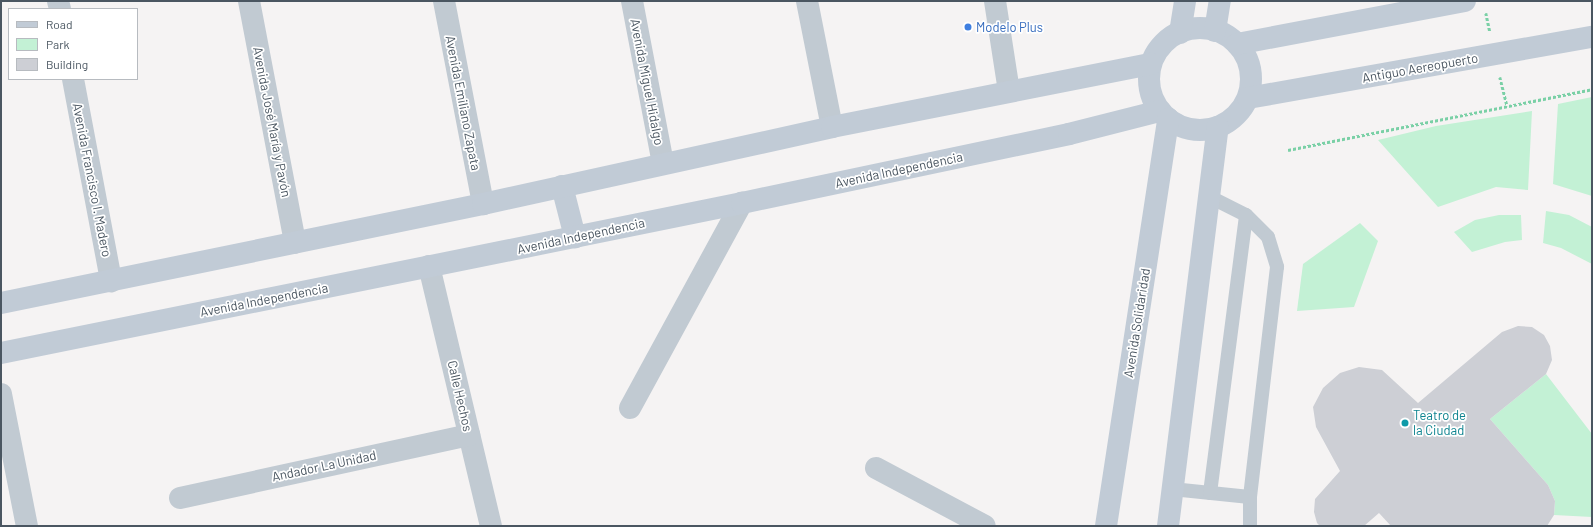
<!DOCTYPE html>
<meta charset="utf-8">
<style>
body{margin:0}
#map{position:relative;width:1593px;height:527px;overflow:hidden;background:#f5f3f3;font-family:Barlow,sans-serif}
div>[style]{position:absolute}
[style*='--x']{left:calc(var(--x)*1px);top:calc(var(--y)*1px);width:calc(var(--w)*1px);rotate:calc(var(--a)*1deg)}
.green>*{inset:0;background:#c3f1d5}
.building>*{inset:0;background:#cdcfd5}
.path>*{height:2.5px;margin-top:-1.25px;transform-origin:0;background:repeating-linear-gradient(90deg,#7ad0a6 0 3px,transparent 0 5px)}
.lane>*{height:14px;margin:-7px;padding:0 7px;transform-origin:7px;border-radius:7px;background:#c1cad2}
.street>*{height:22px;margin:-11px;padding:0 11px;transform-origin:11px;border-radius:11px;background:#c1cad2}
.secondary>*{height:22px;margin:-11px;padding:0 11px;transform-origin:11px;border-radius:11px;background:#c1cbd6}
.secondary>.ring{margin:-11px;padding:0;box-sizing:content-box;background:none;border:22px solid #c1cbd6;border-radius:50%}
.dots>*{width:11px;height:11px;translate:-50% -50%;box-sizing:border-box;border:2px solid #fff;border-radius:50%}
span{translate:-50% -50%;white-space:nowrap;text-align:center;line-height:1.15;-webkit-text-stroke:3.5px #fff;paint-order:stroke}
.shop-label{font-size:13px;color:#366cbe}
.left{translate:0 -50%;text-align:left}
.street-label{font-size:13px;color:#4a5661}
.culture-label{font-size:13px;color:#0d838f}
.frame{position:absolute;inset:0;border:2px solid #4a5661;pointer-events:none}
.legend{position:absolute;left:8px;top:8px;width:130px;height:72px;box-sizing:border-box;background:#fff;border:1px solid #b7bbc0;margin:0;padding:5px 7px;list-style:none;font-size:12px;color:#4a5661}
.legend li{display:flex;align-items:center;gap:8px;height:20px}
.legend b{width:20px;border:1px solid #b7bbc0}
</style>
<div id="map">
<div class="green">
<i style="clip-path:polygon(1592px 97px,1592px 196px,1553px 184px,1558px 104px)"></i>
<i style="clip-path:polygon(1532px 111px,1528px 190px,1496px 187px,1438px 207px,1378px 140px,1436px 126px)"></i>
<i style="clip-path:polygon(1546px 211px,1569px 215px,1592px 227px,1592px 264px,1561px 248px,1543px 243px)"></i>
<i style="clip-path:polygon(1499px 215px,1521px 215px,1522px 240px,1505px 242px,1472px 252px,1454px 232px,1475px 220px)"></i>
<i style="clip-path:polygon(1360px 223px,1378px 241px,1354px 307px,1297px 311px,1303px 264px)"></i>
<i style="clip-path:polygon(1546px 374px,1592px 434px,1592px 517px,1554px 515px,1555px 501px,1548px 485px,1490px 419px)"></i>
</div>
<div class="building">
<i style="clip-path:polygon(1518px 326px,1532px 327px,1544px 335px,1550px 346px,1552px 360px,1546px 374px,1490px 419px,1548px 485px,1555px 501px,1554px 515px,1547px 526px,1391px 526px,1379px 513px,1364px 526px,1320px 526px,1317px 523px,1314px 512px,1315px 499px,1340px 471px,1316px 427px,1313px 407px,1323px 388px,1340px 373px,1359px 367px,1382px 370px,1418px 403px,1502px 332px)"></i>
</div>
<div class="path">
<i style="--x:1486;--y:13;--w:19;--a:78"></i>
<i style="--x:1500;--y:77;--w:30;--a:76"></i>
<i style="--x:1288;--y:150;--w:310;--a:-11.3"></i>
</div>
<div class="lane">
<i style="--x:1210;--y:197;--w:40;--a:26.6"></i>
<i style="--x:1246;--y:215;--w:31;--a:45"></i>
<i style="--x:1268;--y:237;--w:31;--a:73"></i>
<i style="--x:1277;--y:267;--w:232;--a:96.7"></i>
<i style="--x:1250;--y:497;--w:29;--a:90"></i>
<i style="--x:1172;--y:489;--w:78;--a:5.9"></i>
<i style="--x:1210;--y:493;--w:280;--a:-82.6"></i>
</div>
<div class="street">
<i style="--x:58;--y:1;--w:8;--a:76"></i>
<i style="--x:249;--y:1;--w:246;--a:79.2"></i>
<i style="--x:444;--y:1;--w:207;--a:79.1"></i>
<i style="--x:632;--y:1;--w:165;--a:79.2"></i>
<i style="--x:807;--y:1;--w:128;--a:78.8"></i>
<i style="--x:995;--y:1;--w:91;--a:81.2"></i>
<i style="--x:73;--y:79;--w:206;--a:79.3"></i>
<i style="--x:429;--y:266;--w:267;--a:76.6"></i>
<i style="--x:1;--y:394;--w:135;--a:78.9"></i>
<i style="--x:630;--y:408;--w:234;--a:-61.4"></i>
<i style="--x:876;--y:468;--w:123;--a:28"></i>
<i style="--x:180;--y:498;--w:296;--a:-12.3"></i>
</div>
<div class="secondary">
<i class="ring" style="left:1149px;top:28px;width:80px;height:80px"></i>
<i style="--x:1215;--y:31;--w:30;--a:-81"></i>
<i style="--x:1180;--y:33;--w:32;--a:-81"></i>
<i style="--x:1237;--y:44;--w:232;--a:-10.7"></i>
<i style="--x:1248;--y:98;--w:349;--a:-10.1"></i>
<i style="--x:562;--y:186;--w:53;--a:75.7"></i>
<i style="--x:1;--y:303;--w:492;--a:-11.6"></i>
<i style="--x:483;--y:204;--w:357;--a:-12.4"></i>
<i style="--x:832;--y:127;--w:325;--a:-11.2"></i>
<i style="--x:1;--y:353;--w:756;--a:-11.44"></i>
<i style="--x:742;--y:203;--w:334;--a:-11.9"></i>
<i style="--x:1069;--y:134;--w:94;--a:-14.2"></i>
<i style="--x:1106;--y:526;--w:412;--a:-81.3"></i>
<i style="--x:1168;--y:526;--w:402;--a:-82.9"></i>
</div>
<div class="dots">
<i style="left:968px;top:27px;background:#3f7fe0"></i>
<i style="left:1405px;top:423px;background:#0f9aa8"></i>
</div>
<div class="shop-label">
<span class="left" style="left:976px;top:27px">Modelo Plus</span>
</div>
<div class="street-label">
<span style="left:1420px;top:68px;rotate:-10deg">Antiguo Aereopuerto</span>
<span style="left:647px;top:82px;rotate:79deg">Avenida Miguel Hidalgo</span>
<span style="left:463px;top:103px;rotate:79deg">Avenida Emiliano Zapata</span>
<span style="left:272px;top:122px;rotate:79deg">Avenida José María y Pavón</span>
<span style="left:899px;top:170px;rotate:-12deg">Avenida Independencia</span>
<span style="left:92px;top:180px;rotate:79deg">Avenida Francisco I. Madero</span>
<span style="left:581px;top:236px;rotate:-12deg">Avenida Independencia</span>
<span style="left:264px;top:300px;rotate:-11deg">Avenida Independencia</span>
<span style="left:1137px;top:323px;rotate:-81deg">Avenida Solidaridad</span>
<span style="left:460px;top:396px;rotate:77deg">Calle Hechos</span>
<span style="left:324px;top:466px;rotate:-12deg">Andador La Unidad</span>
</div>
<div class="culture-label">
<span class="left" style="left:1413px;top:423px">Teatro de<br>la Ciudad</span>
</div>
<div class="frame"></div>
<ul class="legend">
<li><b style="height:5px;background:#c1cbd6"></b>Road</li>
<li><b style="height:11px;background:#c3f1d5"></b>Park</li>
<li><b style="height:11px;background:#cdcfd5"></b>Building</li>
</ul>
</div>
